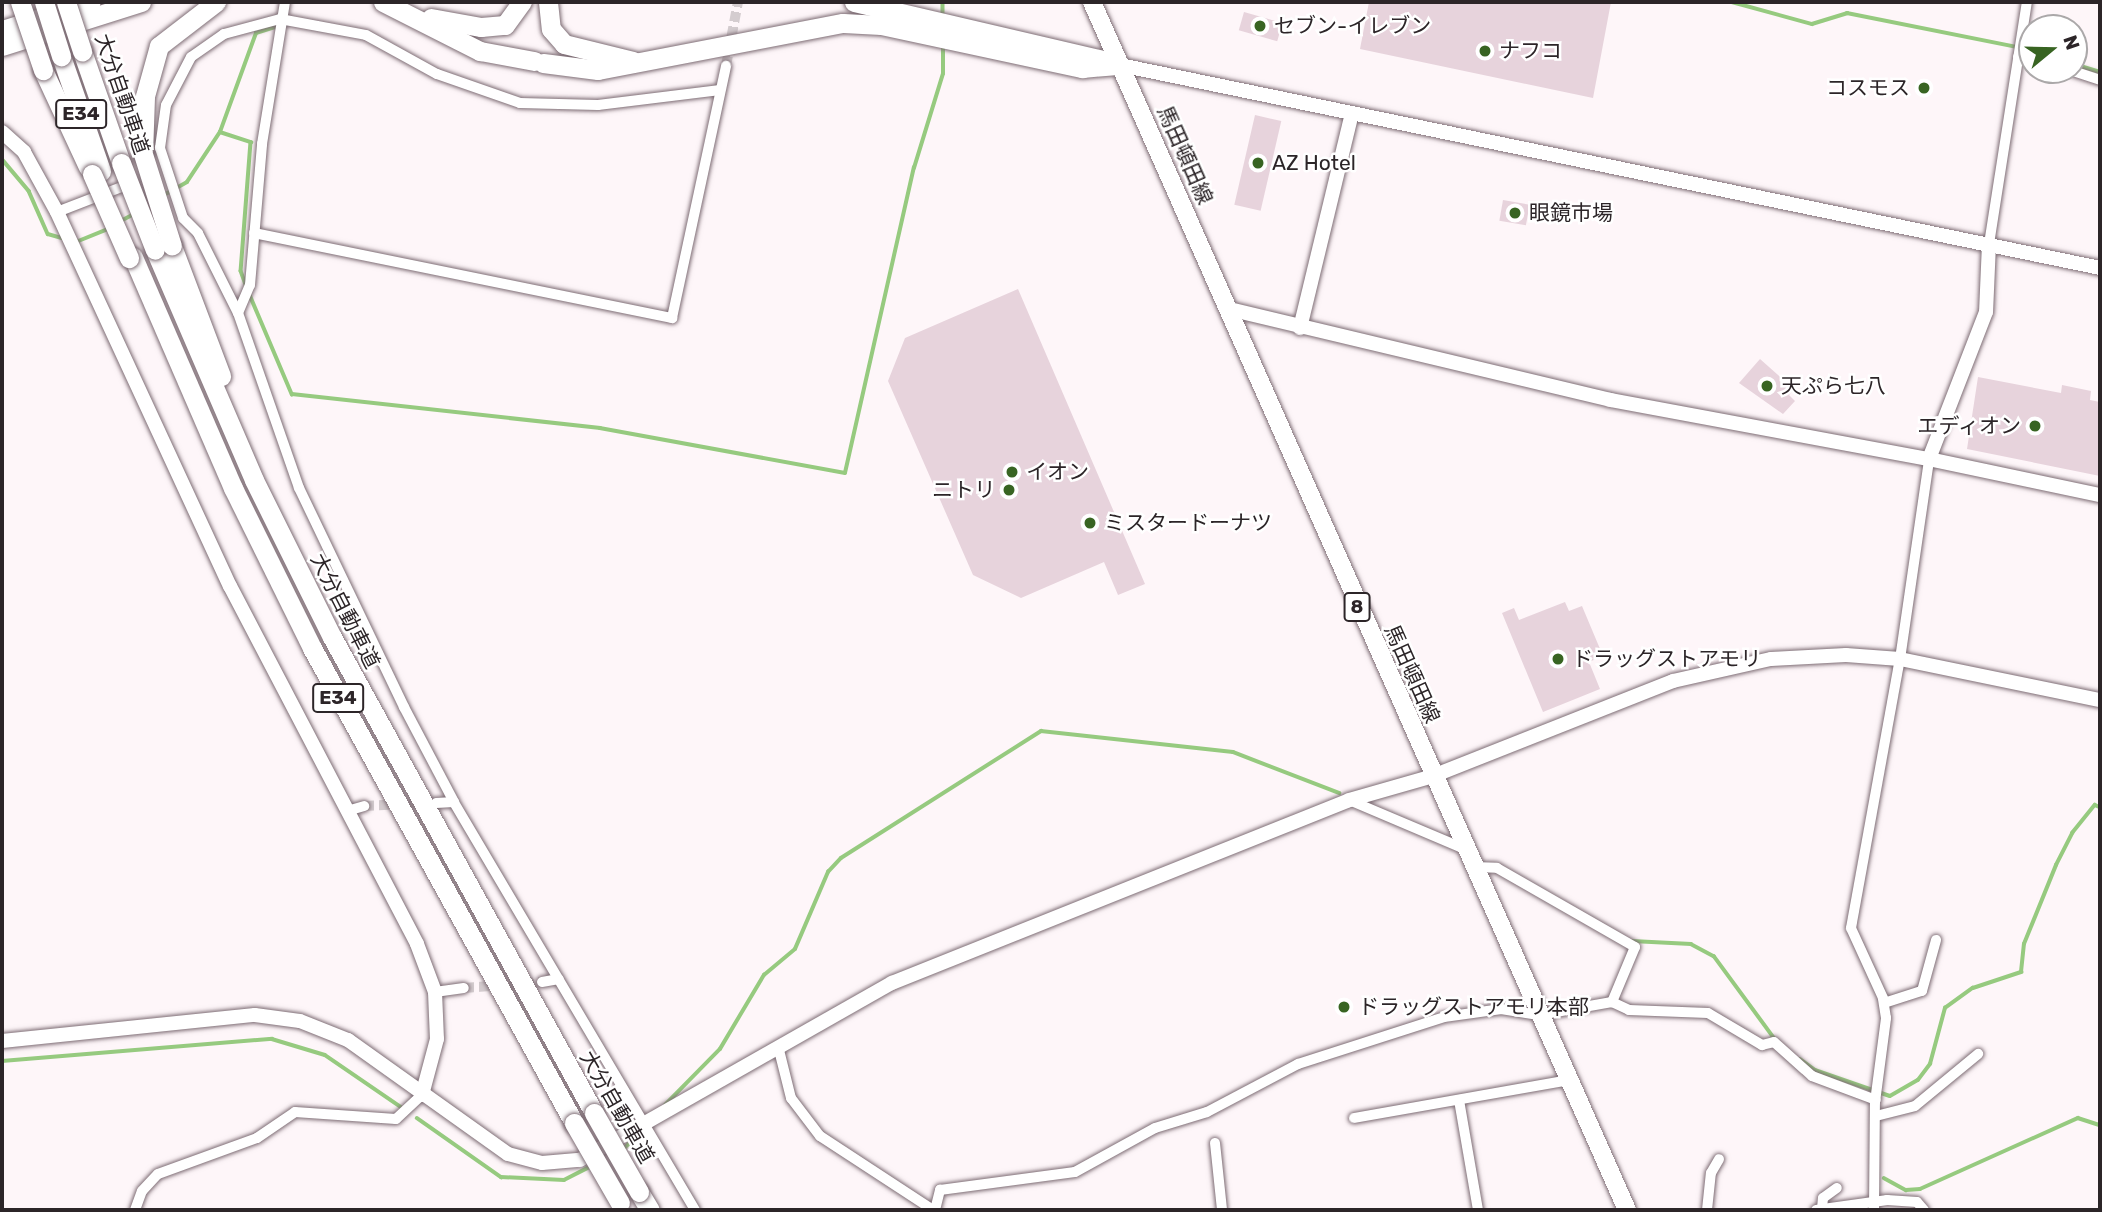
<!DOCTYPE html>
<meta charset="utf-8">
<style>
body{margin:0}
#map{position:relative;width:2102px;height:1212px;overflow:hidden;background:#fef6f9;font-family:Rubik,"Noto Sans JP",sans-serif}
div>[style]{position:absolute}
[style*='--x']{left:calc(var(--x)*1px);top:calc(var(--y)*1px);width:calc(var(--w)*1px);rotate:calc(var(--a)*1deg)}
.stream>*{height:3.5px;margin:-1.75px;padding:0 1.75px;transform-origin:1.75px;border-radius:1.75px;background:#96ca7f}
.building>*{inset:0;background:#e7d3dc;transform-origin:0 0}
.minor-tunnel>*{height:10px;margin-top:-5px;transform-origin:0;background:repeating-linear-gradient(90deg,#d4cccf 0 10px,transparent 0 15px)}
.roads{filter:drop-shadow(0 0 2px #7d6c74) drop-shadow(0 0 2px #7d6c74)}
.minor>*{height:10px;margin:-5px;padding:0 5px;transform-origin:5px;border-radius:5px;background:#fff}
.tertiary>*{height:14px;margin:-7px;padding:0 7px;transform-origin:7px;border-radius:7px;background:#fff}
.primary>*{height:18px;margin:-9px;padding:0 9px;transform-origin:9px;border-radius:9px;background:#fff}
.motorway>*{height:19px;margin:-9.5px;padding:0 9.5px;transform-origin:9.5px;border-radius:9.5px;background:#fff}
.bridges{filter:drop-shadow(0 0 2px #7d6c74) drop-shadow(0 0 2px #7d6c74)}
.motorway-bridge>*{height:19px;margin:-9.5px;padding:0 9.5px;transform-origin:9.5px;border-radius:9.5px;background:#fff}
.dots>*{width:19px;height:19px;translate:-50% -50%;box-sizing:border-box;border:4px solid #fff;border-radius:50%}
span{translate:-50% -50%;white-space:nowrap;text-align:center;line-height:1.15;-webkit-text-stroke:5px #fff;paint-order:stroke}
.shield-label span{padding:2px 5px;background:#fff;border:2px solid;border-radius:5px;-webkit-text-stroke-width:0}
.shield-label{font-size:19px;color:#2c2528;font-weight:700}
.poi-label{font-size:21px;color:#2c2528}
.left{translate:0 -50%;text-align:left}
.right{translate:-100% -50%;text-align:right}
.street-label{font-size:21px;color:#2c2528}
.frame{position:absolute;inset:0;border:4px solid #2c2528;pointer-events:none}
.north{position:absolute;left:2018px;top:14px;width:70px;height:70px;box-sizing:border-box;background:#fff;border:2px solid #aba8a9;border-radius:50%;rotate:71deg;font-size:19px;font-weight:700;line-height:28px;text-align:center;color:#2c2528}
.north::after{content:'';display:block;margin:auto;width:24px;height:32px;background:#386422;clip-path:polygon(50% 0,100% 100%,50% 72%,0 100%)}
</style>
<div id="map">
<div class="stream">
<i style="--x:943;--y:2;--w:15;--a:90"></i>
<i style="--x:1732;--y:2;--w:83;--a:15.4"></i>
<i style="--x:1812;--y:24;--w:37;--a:-17"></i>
<i style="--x:1847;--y:13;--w:189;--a:11.3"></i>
<i style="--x:2074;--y:64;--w:27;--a:17"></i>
<i style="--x:220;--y:132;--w:33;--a:18"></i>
<i style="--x:251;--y:142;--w:129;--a:94.4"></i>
<i style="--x:241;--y:271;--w:15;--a:70"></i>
<i style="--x:2;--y:159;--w:42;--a:49.8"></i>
<i style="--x:29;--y:191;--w:47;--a:66.2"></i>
<i style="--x:48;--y:234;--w:18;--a:16"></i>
<i style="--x:164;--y:195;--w:26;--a:-29"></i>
<i style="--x:187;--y:182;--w:60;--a:-56.6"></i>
<i style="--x:220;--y:132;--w:105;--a:-70"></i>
<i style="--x:256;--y:33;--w:21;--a:-17"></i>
<i style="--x:119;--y:222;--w:17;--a:-28"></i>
<i style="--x:76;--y:242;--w:37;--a:-22"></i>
<i style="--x:250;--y:295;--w:108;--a:67"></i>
<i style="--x:292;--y:394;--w:310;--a:6.3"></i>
<i style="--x:600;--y:428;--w:249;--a:10.4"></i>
<i style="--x:845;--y:473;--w:313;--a:-77.3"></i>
<i style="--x:914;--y:168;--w:98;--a:-72.9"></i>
<i style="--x:943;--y:74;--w:28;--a:-90"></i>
<i style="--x:1632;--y:941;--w:59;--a:2.9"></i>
<i style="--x:1691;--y:944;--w:26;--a:28"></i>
<i style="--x:1714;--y:956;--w:103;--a:53.7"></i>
<i style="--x:1800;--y:1059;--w:19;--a:36"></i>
<i style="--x:1815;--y:1070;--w:79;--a:19.1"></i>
<i style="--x:1890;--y:1096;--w:32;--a:-30"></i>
<i style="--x:1918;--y:1080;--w:20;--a:-53"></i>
<i style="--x:1930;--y:1064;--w:58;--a:-75"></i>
<i style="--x:1945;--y:1008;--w:34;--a:-36"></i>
<i style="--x:1973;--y:988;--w:51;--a:-18.4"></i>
<i style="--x:2021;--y:972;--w:28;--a:-84"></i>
<i style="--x:2024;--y:944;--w:85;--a:-67.9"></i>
<i style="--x:2056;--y:865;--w:36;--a:-63"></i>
<i style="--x:2072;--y:833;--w:36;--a:-51"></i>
<i style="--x:2095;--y:805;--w:5;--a:22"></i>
<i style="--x:2;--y:1061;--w:271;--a:-4.7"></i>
<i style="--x:272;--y:1039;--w:55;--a:16.8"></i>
<i style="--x:325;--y:1055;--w:92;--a:34.4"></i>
<i style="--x:665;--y:1105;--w:78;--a:-45.5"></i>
<i style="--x:720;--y:1049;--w:86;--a:-59.3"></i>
<i style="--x:764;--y:975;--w:40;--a:-40"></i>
<i style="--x:795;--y:949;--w:84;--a:-66.8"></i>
<i style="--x:828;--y:872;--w:19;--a:-47"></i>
<i style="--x:841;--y:858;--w:237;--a:-32.4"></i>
<i style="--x:1041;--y:731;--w:193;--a:6.2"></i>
<i style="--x:1233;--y:752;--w:114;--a:21.1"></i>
<i style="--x:417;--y:1118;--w:103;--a:35.1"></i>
<i style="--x:501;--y:1177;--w:63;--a:2.7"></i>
<i style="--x:564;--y:1180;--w:30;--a:-27"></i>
<i style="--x:622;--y:1150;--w:27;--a:-42"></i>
<i style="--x:1884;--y:1178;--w:25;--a:29"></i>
<i style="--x:1906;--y:1190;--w:14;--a:-4"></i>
<i style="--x:1920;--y:1189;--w:173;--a:-24.2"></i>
<i style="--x:2078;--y:1118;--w:23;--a:18"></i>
</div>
<div class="building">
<i style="clip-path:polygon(1369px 2px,1611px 2px,1593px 98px,1360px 49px)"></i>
<i style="left:1244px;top:12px;width:40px;height:19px;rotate:16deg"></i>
<i style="left:1255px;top:115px;width:27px;height:92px;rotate:13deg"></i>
<i style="left:1503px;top:200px;width:27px;height:21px;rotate:10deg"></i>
<i style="clip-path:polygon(1018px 289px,1145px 584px,1118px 595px,1104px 562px,1021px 598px,973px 575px,888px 381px,905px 338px)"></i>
<i style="clip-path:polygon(1760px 359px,1794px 389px,1789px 395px,1795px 401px,1783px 414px,1739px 383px)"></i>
<i style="clip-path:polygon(1978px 377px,2061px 393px,2062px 385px,2091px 391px,2090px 400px,2100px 402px,2100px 476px,1967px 449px)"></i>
<i style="clip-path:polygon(1565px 602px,1569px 611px,1582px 606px,1603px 656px,1589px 662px,1600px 689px,1543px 712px,1502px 613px,1514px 608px,1519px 620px)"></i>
</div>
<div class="minor-tunnel">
<i style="--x:726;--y:66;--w:65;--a:-79.4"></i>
<i style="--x:364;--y:806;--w:60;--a:-2.9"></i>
<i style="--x:464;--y:988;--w:78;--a:-4.4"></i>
</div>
<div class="roads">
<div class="minor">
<i style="--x:2018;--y:57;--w:14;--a:4"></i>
<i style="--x:2070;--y:70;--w:32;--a:18"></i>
<i style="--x:57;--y:212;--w:80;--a:-21.1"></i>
<i style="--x:254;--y:233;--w:427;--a:11.5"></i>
<i style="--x:672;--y:318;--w:258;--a:-77.9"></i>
<i style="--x:1989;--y:244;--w:245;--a:-81.1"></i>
<i style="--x:238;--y:313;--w:30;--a:-67"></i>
<i style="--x:250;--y:285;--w:142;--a:-85.1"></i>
<i style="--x:262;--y:144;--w:144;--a:-80.8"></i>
<i style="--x:1349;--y:800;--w:126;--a:22.9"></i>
<i style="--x:436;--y:803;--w:18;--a:-3"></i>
<i style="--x:347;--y:811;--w:18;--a:-16"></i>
<i style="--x:1473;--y:867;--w:24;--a:2"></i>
<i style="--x:1497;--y:868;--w:159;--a:29.8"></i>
<i style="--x:1635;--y:947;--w:60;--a:112.7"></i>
<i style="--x:542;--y:982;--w:17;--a:-10"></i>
<i style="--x:435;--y:992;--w:29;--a:-8"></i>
<i style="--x:1884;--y:1003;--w:40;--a:-18"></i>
<i style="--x:1922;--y:991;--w:53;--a:-74.6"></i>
<i style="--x:778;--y:1046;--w:54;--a:76"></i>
<i style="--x:791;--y:1098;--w:48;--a:52.7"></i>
<i style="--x:820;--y:1136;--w:135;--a:33.2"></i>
<i style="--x:1459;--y:1100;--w:112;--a:80.2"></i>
<i style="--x:1876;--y:1116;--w:40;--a:-14.4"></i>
<i style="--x:1915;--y:1106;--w:82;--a:-39.5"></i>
<i style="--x:1354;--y:1118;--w:218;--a:-10"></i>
<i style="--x:1215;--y:1143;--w:67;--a:84"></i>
<i style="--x:1822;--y:1209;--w:11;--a:-85"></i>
<i style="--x:1823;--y:1198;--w:17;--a:-36"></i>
<i style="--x:135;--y:1210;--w:20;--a:-70"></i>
<i style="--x:142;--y:1191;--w:23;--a:-47"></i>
<i style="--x:158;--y:1174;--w:105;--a:-20"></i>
<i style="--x:257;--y:1138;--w:46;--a:-34.4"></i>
<i style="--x:295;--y:1112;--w:101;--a:4"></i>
<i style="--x:396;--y:1119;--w:35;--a:-43"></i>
<i style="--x:695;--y:1210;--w:474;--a:-120.6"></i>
<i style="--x:454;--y:802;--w:107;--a:-117.8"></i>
<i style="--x:404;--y:707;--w:243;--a:-115.6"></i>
<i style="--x:299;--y:488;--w:185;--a:-109.2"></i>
<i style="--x:238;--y:313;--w:89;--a:-116.6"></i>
<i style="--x:198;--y:233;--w:21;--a:-135"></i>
<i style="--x:183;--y:218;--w:74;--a:-108.2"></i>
<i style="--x:160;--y:148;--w:43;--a:-82.1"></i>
<i style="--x:166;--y:105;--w:54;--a:-62.5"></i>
<i style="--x:191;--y:57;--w:40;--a:-34.9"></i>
<i style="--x:224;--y:34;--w:58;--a:-15"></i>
<i style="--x:280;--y:19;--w:87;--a:10.5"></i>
<i style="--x:366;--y:35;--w:81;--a:28.8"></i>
<i style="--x:437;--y:74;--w:88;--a:19.3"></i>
<i style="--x:520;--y:103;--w:78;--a:1.5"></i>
<i style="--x:598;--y:105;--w:123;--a:-7"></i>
<i style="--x:935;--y:1210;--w:21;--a:-76"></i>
<i style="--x:940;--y:1190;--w:136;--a:-7.6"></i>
<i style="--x:1075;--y:1172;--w:91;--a:-28.8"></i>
<i style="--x:1155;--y:1128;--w:54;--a:-17.1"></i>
<i style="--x:1207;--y:1112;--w:103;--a:-27.8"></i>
<i style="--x:1298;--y:1064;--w:153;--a:-17.8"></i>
<i style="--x:1444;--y:1017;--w:58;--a:-8"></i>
<i style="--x:1501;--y:1009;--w:38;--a:9"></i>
<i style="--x:1539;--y:1015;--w:74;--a:-10.1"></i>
<i style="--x:1612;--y:1002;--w:19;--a:25"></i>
<i style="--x:1629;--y:1010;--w:79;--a:2.2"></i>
<i style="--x:1708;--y:1013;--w:63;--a:30.7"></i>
<i style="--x:1762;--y:1045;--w:12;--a:-14"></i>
<i style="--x:1774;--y:1042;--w:51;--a:41.8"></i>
<i style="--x:1812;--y:1076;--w:68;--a:20.6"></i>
<i style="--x:1707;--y:1210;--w:37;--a:-84"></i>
<i style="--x:1711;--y:1173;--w:16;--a:-60"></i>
<i style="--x:1816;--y:1210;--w:72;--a:-8"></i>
<i style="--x:1887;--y:1200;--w:30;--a:4"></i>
<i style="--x:1917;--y:1202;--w:11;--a:49"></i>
<i style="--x:1874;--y:1210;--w:108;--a:-89.5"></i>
<i style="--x:1875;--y:1102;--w:85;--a:-82.5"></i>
<i style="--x:1886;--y:1018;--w:20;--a:-99"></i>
<i style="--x:1883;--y:998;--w:77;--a:-114.6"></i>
<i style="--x:1851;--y:928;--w:273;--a:-79.7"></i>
<i style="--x:1900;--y:659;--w:202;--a:-81.7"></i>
</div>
<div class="tertiary">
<i style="--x:1120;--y:65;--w:1001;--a:11.7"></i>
<i style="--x:2;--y:132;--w:30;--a:42"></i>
<i style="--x:24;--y:152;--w:68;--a:61.2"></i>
<i style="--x:57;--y:212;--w:412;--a:65.2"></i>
<i style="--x:230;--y:586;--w:404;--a:62.4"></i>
<i style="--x:417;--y:944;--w:51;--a:69.4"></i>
<i style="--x:435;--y:992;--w:47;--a:87.6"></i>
<i style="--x:437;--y:1039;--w:58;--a:105"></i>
<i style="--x:1989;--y:244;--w:68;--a:92.5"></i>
<i style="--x:1986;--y:312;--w:158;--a:111.2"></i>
<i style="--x:1929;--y:459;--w:175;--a:11.9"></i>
<i style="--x:1229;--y:309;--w:392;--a:13.4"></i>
<i style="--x:1610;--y:400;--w:324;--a:10.5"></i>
<i style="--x:1300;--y:328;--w:221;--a:-76.4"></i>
<i style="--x:2;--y:1041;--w:254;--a:-5.9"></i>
<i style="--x:255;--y:1015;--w:45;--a:7.6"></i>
<i style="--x:300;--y:1021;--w:52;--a:21.6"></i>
<i style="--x:348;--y:1040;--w:196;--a:35.5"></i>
<i style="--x:508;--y:1154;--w:35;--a:15"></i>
<i style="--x:542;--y:1163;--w:38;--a:-5"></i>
<i style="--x:580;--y:1160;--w:359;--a:-29.6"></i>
<i style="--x:892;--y:983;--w:492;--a:-21.8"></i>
<i style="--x:1349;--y:800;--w:87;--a:-15.9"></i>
<i style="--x:1433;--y:776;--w:258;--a:-21.6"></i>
<i style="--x:1673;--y:681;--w:100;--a:-12.7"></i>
<i style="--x:1771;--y:659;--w:75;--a:-3.1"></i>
<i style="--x:1846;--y:655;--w:54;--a:4.2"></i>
<i style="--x:1900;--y:659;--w:204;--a:11.6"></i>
</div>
<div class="primary">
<i style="--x:1092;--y:2;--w:1321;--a:66.11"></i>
</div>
<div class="motorway">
<i style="--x:383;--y:2;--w:109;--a:26.8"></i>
<i style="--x:480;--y:51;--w:55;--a:10.5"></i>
<i style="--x:548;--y:2;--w:27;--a:84"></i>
<i style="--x:551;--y:29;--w:20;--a:49"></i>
<i style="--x:564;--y:44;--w:71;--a:13.8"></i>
<i style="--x:854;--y:2;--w:264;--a:13.1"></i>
<i style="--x:431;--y:18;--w:51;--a:10.2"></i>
<i style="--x:481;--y:27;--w:24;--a:-5"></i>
<i style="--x:505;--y:25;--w:29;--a:-54"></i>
<i style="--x:2;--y:30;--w:93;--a:-17.5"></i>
<i style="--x:2;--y:46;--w:146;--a:-17.6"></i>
<i style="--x:82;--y:51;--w:119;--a:70.8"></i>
<i style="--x:61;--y:56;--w:122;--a:70.8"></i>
<i style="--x:543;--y:63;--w:55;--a:7.3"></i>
<i style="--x:598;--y:70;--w:249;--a:-10.9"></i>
<i style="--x:843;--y:23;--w:38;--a:3"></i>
<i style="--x:881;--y:25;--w:206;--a:12.1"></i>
<i style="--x:1082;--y:68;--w:38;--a:-5"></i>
<i style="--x:43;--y:70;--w:107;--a:65.1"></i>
<i style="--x:143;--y:154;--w:58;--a:-88"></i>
<i style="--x:145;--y:96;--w:52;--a:-74.4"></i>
<i style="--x:159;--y:46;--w:72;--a:-37.7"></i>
<i style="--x:172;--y:246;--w:139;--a:69.3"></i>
<i style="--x:155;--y:250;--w:250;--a:66.7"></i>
<i style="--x:254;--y:480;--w:175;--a:63.6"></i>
<i style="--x:332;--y:637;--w:543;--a:61.17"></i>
<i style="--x:133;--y:257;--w:252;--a:66.6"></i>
<i style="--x:233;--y:488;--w:178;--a:63.7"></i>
<i style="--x:312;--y:648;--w:542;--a:61.12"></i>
<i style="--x:639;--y:1192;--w:21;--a:59"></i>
</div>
</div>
<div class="bridges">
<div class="motorway-bridge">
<i style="--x:20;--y:2;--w:72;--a:71.3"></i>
<i style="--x:44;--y:2;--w:57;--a:72.5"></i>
<i style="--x:66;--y:2;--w:52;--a:71.9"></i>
<i style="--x:143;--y:154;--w:96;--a:72.5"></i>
<i style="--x:121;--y:163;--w:93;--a:68.7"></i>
<i style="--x:92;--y:174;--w:92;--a:66.2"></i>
<i style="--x:594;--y:1113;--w:91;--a:60.3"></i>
<i style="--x:574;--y:1123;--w:92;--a:60.1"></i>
</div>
</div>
<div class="dots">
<i style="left:1260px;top:26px;background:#386422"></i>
<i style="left:1485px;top:51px;background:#386422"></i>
<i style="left:1924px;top:88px;background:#386422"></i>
<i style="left:1258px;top:163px;background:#386422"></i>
<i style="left:1515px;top:213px;background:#386422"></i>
<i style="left:1767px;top:386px;background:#386422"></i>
<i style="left:2035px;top:426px;background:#386422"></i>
<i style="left:1012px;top:472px;background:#386422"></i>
<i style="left:1009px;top:490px;background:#386422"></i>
<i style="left:1090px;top:523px;background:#386422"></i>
<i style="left:1558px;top:659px;background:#386422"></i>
<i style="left:1344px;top:1007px;background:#386422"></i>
</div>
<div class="shield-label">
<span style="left:81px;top:114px">E34</span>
<span style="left:1357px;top:607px">8</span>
<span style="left:338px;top:698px">E34</span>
</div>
<div class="poi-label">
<span class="left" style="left:1274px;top:26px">セブン-イレブン</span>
<span class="left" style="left:1499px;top:51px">ナフコ</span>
<span class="right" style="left:1910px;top:88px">コスモス</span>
<span class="left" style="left:1272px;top:163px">AZ Hotel</span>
<span class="left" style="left:1529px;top:213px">眼鏡市場</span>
<span class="left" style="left:1781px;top:386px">天ぷら七八</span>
<span class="right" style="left:2021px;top:426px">エディオン</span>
<span class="left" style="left:1026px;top:472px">イオン</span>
<span class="right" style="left:995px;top:490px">ニトリ</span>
<span class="left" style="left:1104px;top:523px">ミスタードーナツ</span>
<span class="left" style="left:1572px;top:659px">ドラッグストアモリ</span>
<span class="left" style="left:1358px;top:1007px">ドラッグストアモリ本部</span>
</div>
<div class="street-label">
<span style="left:122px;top:94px;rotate:71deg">大分自動車道</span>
<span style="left:1185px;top:155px;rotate:66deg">馬田頓田線</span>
<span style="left:345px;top:611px;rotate:63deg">大分自動車道</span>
<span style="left:1412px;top:674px;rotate:66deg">馬田頓田線</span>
<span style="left:617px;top:1107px;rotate:60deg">大分自動車道</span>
</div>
<div class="frame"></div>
<div class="north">N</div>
</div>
